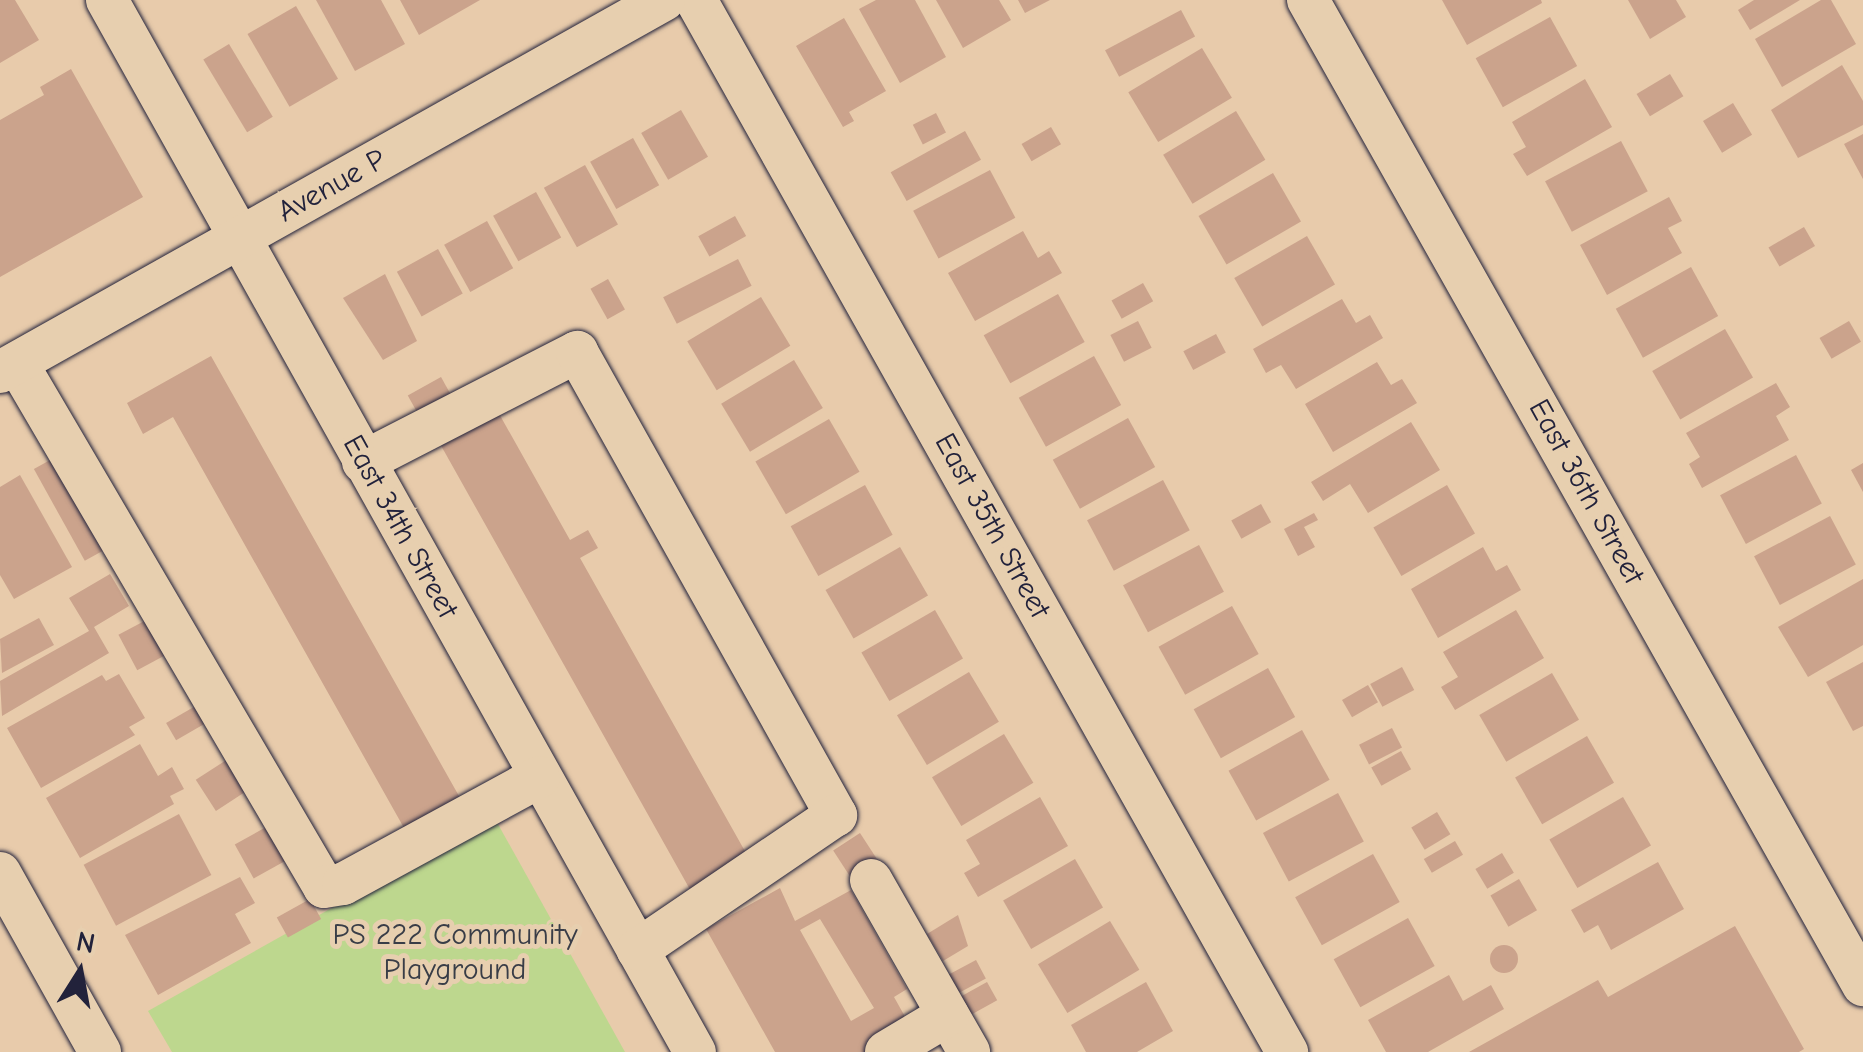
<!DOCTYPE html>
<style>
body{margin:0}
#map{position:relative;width:1863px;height:1052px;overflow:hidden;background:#e8cbab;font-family:"Comic Neue",sans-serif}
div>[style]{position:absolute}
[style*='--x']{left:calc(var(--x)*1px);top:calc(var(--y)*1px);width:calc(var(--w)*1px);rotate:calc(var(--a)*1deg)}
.green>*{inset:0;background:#bdd78e}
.building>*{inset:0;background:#cba38c;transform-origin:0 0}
.round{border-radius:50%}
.roads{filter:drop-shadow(0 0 2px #22223b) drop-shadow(0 0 2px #22223b)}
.minor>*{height:42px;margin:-21px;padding:0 21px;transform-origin:21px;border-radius:21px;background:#e7cfaf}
span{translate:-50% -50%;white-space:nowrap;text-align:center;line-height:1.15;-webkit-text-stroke:10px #e7cfaf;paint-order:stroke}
.street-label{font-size:30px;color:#22223b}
.park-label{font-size:30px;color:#393d47}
.north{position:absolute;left:30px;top:922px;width:100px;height:100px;-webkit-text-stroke:8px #e7cfaf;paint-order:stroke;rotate:11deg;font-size:28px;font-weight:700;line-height:40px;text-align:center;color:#22223b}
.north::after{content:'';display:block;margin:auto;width:35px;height:45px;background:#22223b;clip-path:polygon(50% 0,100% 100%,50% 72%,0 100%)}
</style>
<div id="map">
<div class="green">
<i style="clip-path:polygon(494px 817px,625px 1052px,172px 1052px,148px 1011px)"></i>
</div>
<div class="building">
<i style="clip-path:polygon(0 0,15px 0,39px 40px,0 63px)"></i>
<i style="clip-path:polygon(316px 0,381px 0,405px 44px,355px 71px)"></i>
<i style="clip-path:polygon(400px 0,480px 0,419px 35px)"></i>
<i style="clip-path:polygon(876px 0,915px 0,946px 57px,900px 83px,859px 9px)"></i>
<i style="clip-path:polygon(936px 0,999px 0,1011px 20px,963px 48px)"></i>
<i style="clip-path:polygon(1018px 0,1050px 0,1025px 13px)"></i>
<i style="clip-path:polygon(1442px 0,1541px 0,1542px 3px,1467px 45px)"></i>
<i style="clip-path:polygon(1628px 0,1676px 0,1686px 17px,1650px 39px)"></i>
<i style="clip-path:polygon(1754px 0,1800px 0,1750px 30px,1738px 10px)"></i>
<i style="clip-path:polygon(1821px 0,1831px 0,1856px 44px,1782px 87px,1755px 39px)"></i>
<i style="left:296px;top:6px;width:84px;height:56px;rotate:60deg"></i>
<i style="left:1181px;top:10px;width:30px;height:86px;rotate:62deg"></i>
<i style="left:1550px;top:17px;width:56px;height:85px;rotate:61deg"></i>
<i style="clip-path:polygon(844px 18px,886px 91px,849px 112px,854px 121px,843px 127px,796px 46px)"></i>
<i style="left:229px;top:44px;width:85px;height:30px;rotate:59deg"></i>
<i style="left:1202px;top:48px;width:58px;height:86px;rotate:59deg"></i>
<i style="clip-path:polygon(1842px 65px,1863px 101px,1863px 125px,1798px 158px,1771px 110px)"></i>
<i style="clip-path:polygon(71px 69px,143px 197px,0 277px,0 120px,44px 95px,40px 87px)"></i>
<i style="left:1670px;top:74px;width:26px;height:39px;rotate:59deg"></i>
<i style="clip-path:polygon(1585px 79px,1612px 127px,1527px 176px,1513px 154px,1526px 147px,1512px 122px)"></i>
<i style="left:1733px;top:103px;width:37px;height:35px;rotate:59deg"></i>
<i style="left:681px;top:110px;width:54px;height:46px;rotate:60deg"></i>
<i style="left:1236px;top:111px;width:57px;height:85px;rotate:59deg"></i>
<i style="left:936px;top:113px;width:22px;height:26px;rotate:63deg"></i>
<i style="left:1051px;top:127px;width:20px;height:34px;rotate:60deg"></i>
<i style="left:965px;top:131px;width:33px;height:85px;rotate:61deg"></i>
<i style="clip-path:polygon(1863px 134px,1863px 179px,1844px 144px)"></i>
<i style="left:633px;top:138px;width:54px;height:49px;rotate:61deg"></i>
<i style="left:1621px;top:141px;width:57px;height:86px;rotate:62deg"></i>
<i style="left:585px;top:165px;width:68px;height:47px;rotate:61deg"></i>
<i style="left:990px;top:170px;width:54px;height:87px;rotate:62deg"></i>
<i style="left:1273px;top:173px;width:56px;height:86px;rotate:60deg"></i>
<i style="left:536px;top:192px;width:52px;height:49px;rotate:61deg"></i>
<i style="clip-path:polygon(1669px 197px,1682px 221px,1668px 228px,1682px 253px,1607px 295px,1580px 245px)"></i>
<i style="left:735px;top:216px;width:23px;height:42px;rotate:61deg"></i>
<i style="left:487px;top:221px;width:54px;height:49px;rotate:61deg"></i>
<i style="left:1804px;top:227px;width:22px;height:41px;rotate:60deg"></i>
<i style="clip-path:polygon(1023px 231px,1038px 258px,1049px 251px,1062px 273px,975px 321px,948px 273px)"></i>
<i style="left:1307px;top:236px;width:56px;height:84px;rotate:60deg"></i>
<i style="left:438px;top:249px;width:51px;height:47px;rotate:61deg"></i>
<i style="left:738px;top:259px;width:30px;height:84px;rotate:63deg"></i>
<i style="left:1691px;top:267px;width:56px;height:86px;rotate:61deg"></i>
<i style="clip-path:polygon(385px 274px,417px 341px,383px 360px,343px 298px)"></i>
<i style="left:608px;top:279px;width:35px;height:20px;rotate:61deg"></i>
<i style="left:1143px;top:283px;width:21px;height:36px;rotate:61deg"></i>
<i style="left:1058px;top:294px;width:55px;height:85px;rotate:61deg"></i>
<i style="left:761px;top:297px;width:57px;height:86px;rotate:59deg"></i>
<i style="clip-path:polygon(1342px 299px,1356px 323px,1370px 315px,1383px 338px,1296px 389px,1281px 365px,1266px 373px,1253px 349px)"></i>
<i style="left:1138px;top:321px;width:30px;height:31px;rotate:63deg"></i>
<i style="left:1849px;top:321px;width:24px;height:34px;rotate:60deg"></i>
<i style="left:1725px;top:329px;width:56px;height:84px;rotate:60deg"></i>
<i style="left:1216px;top:334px;width:21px;height:37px;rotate:62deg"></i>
<i style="clip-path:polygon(211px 356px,468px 812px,413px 844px,173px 417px,143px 434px,127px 403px)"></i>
<i style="left:1094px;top:356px;width:56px;height:86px;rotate:61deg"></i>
<i style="left:794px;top:360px;width:56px;height:85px;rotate:59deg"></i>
<i style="clip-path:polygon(1377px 362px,1391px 385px,1402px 379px,1417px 403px,1333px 452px,1305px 404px)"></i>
<i style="left:441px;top:377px;width:25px;height:38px;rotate:61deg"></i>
<i style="clip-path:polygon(1776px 383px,1790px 407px,1776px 416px,1789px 440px,1702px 488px,1689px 464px,1700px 457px,1686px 433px)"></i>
<i style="clip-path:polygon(497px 410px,570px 540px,588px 530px,598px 548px,580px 558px,755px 869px,697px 902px,439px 442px)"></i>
<i style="left:1128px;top:418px;width:56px;height:86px;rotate:61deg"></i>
<i style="left:829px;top:419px;width:61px;height:85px;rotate:60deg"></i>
<i style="clip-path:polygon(1411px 422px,1440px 470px,1368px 513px,1350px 484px,1323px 501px,1311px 482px)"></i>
<i style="left:61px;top:454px;width:105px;height:31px;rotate:61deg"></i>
<i style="left:1796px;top:455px;width:55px;height:86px;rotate:62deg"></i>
<i style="clip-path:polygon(1863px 463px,1863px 492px,1851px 470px)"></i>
<i style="clip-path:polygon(20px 475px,72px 567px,14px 599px,0 575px,0 487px)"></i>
<i style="left:1163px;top:480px;width:57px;height:86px;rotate:62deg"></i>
<i style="left:865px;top:485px;width:57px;height:85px;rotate:61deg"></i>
<i style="left:1447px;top:485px;width:56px;height:85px;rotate:60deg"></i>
<i style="left:1261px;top:504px;width:21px;height:34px;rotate:61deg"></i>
<i style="clip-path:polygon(1314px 513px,1318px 520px,1304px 527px,1315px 547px,1298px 556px,1284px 529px)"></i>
<i style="left:1830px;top:516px;width:55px;height:86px;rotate:62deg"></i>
<i style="left:1199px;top:545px;width:53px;height:86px;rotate:62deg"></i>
<i style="left:900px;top:547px;width:56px;height:86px;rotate:60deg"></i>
<i style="clip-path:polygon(1483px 547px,1496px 571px,1507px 565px,1521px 590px,1438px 638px,1411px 589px)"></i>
<i style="clip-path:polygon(110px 574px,129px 606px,94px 627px,109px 653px,2px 716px,0 681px,89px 631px,69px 598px)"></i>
<i style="clip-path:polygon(1863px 579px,1863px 645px,1808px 677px,1778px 627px)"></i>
<i style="left:1232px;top:606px;width:55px;height:84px;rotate:61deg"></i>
<i style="left:935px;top:610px;width:56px;height:85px;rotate:60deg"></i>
<i style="clip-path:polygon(1516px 610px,1544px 658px,1455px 710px,1441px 687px,1458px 677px,1443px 652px)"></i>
<i style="left:152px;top:617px;width:40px;height:38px;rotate:62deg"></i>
<i style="clip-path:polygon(39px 618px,54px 645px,2px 673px,0 639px)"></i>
<i style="clip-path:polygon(1863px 662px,1863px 726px,1853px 731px,1826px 682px)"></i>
<i style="left:1402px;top:667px;width:26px;height:36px;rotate:62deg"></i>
<i style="left:1268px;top:668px;width:56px;height:85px;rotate:61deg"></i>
<i style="left:969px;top:672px;width:58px;height:84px;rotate:59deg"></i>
<i style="left:1552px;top:673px;width:54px;height:84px;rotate:60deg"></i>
<i style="clip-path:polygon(119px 674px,145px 718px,129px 727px,135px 735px,41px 788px,7px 728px,102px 675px,106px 681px)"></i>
<i style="left:1368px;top:685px;width:20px;height:30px;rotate:60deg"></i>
<i style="left:199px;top:704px;width:20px;height:38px;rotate:60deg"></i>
<i style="left:1392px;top:728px;width:22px;height:37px;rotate:63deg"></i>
<i style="left:1302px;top:730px;width:57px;height:84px;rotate:61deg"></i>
<i style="left:1004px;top:734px;width:57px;height:84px;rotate:59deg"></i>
<i style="left:1587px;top:736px;width:54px;height:83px;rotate:60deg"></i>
<i style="clip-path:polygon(140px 744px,158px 776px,172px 767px,184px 789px,170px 796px,174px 804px,80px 858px,46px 798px)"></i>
<i style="left:1401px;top:751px;width:21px;height:34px;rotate:61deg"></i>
<i style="left:231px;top:757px;width:37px;height:42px;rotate:57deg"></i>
<i style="left:1338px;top:793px;width:55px;height:85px;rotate:62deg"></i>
<i style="clip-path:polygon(1040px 797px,1068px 846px,978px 897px,964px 873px,980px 864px,966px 840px)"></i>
<i style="left:1623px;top:797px;width:56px;height:85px;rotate:60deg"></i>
<i style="left:1437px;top:812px;width:26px;height:30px;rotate:59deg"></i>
<i style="left:179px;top:814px;width:69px;height:108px;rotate:62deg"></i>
<i style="left:268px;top:826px;width:39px;height:38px;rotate:61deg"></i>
<i style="left:860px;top:833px;width:40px;height:32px;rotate:57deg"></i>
<i style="left:1455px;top:841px;width:16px;height:36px;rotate:60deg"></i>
<i style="left:1502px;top:853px;width:23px;height:31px;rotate:59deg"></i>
<i style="left:1373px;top:854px;width:55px;height:89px;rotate:61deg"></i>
<i style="left:1075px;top:859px;width:56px;height:83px;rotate:60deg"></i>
<i style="clip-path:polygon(1658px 862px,1684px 909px,1611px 950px,1598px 925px,1584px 933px,1571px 910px)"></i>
<i style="clip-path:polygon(240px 877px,255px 903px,235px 914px,251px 943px,158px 995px,125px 935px)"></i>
<i style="left:1519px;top:879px;width:36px;height:33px;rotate:60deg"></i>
<i style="clip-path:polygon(evenodd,780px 888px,795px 921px,851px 890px,907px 989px,894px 997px,912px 1029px,871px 1052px,775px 1052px,706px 929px,780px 888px,820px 919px,874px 1008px,851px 1021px,800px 930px,820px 919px)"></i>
<i style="left:310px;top:899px;width:23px;height:38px;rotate:61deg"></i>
<i style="clip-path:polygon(958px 915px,968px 946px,943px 961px,927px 934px)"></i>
<i style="left:1408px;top:918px;width:55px;height:85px;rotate:61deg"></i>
<i style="left:1110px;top:921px;width:57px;height:84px;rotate:59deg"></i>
<i style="clip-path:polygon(1735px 926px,1804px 1049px,1799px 1052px,1469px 1052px,1598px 980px,1608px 997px)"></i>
<i class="round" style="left:1490px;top:945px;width:28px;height:28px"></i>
<i style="left:976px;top:960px;width:21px;height:34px;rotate:62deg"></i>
<i style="clip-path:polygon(1449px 975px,1463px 1001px,1491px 985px,1504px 1009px,1428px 1052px,1386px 1052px,1368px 1020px)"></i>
<i style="left:987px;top:982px;width:21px;height:34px;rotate:61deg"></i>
<i style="clip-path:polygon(1146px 982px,1173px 1031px,1137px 1052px,1086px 1052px,1071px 1025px)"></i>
</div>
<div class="roads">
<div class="minor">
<i style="--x:107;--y:0;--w:1205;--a:60.8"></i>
<i style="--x:696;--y:0;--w:1207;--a:60.67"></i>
<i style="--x:1308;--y:0;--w:1131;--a:60.6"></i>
<i style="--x:17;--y:363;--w:607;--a:59.63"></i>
<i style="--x:324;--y:887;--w:19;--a:-9"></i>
<i style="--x:343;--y:884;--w:223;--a:-28.6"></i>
<i style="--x:0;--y:372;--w:761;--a:-29.26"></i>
<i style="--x:363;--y:462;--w:241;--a:-27.2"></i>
<i style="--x:577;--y:352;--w:531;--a:60.78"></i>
<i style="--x:836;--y:815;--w:240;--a:145.8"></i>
<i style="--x:0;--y:873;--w:205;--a:60.8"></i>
<i style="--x:871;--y:880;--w:198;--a:60.3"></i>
<i style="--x:886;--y:1052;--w:72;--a:-30.8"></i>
</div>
</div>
<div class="street-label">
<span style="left:332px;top:186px;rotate:-29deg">Avenue P</span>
<span style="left:1586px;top:492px;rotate:61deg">East 36th Street</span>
<span style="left:992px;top:526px;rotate:61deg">East 35th Street</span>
<span style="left:400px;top:527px;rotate:61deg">East 34th Street</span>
</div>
<div class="park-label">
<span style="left:455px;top:952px">PS 222 Community<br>Playground</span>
</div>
<div class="north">N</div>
</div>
